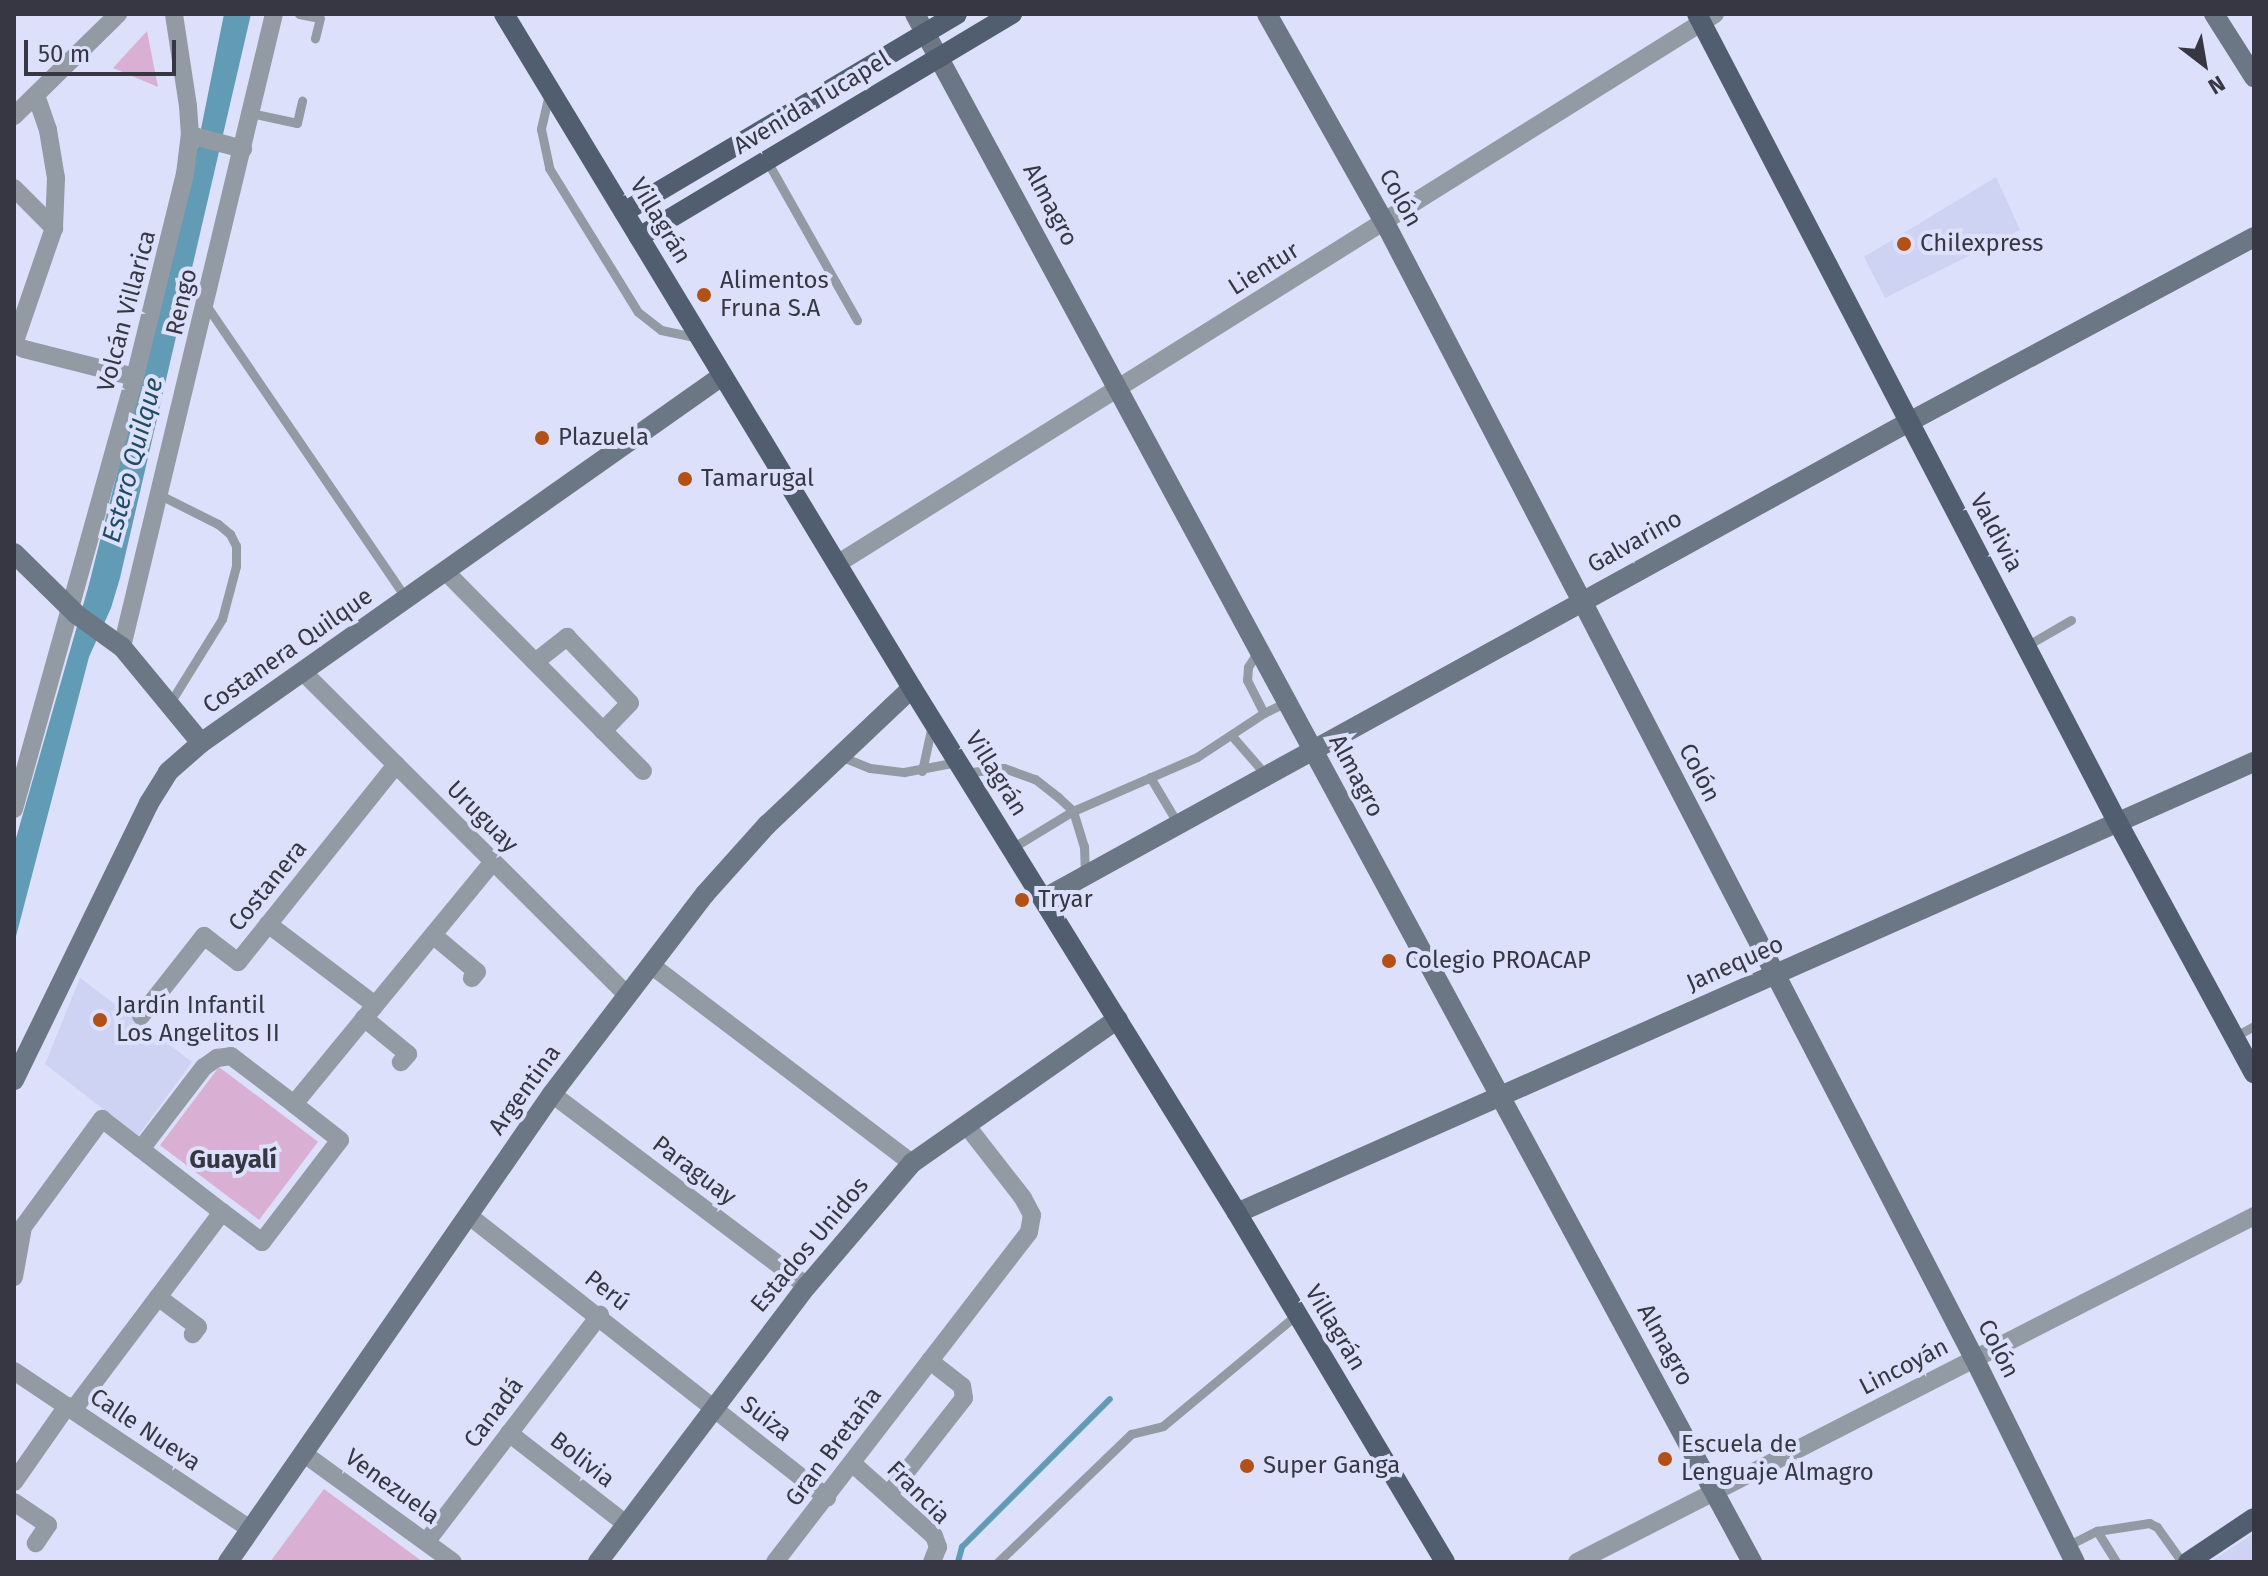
<!DOCTYPE html>
<meta charset="utf-8">
<style>
body{margin:0}
#map{position:relative;width:2268px;height:1576px;overflow:hidden;background:#dce0fb;font-family:"Fira Sans",sans-serif}
div>[style]{position:absolute}
[style*='--x']{left:calc(var(--x)*1px);top:calc(var(--y)*1px);width:calc(var(--w)*1px);rotate:calc(var(--a)*1deg)}
.built>*{inset:0;background:#ced3f3}
.green>*{inset:0;background:#d9afd4;transform-origin:0 0}
.water>*{inset:0;background:#629bb6}
.stream>*{height:6px;margin:-3px;padding:0 3px;transform-origin:3px;border-radius:3px;background:#629bb6}
.lane>*{height:9px;margin:-4.5px;padding:0 4.5px;transform-origin:4.5px;border-radius:4.5px;background:#929aa3}
.street>*{height:18px;margin:-9px;padding:0 9px;transform-origin:9px;border-radius:9px;background:#929aa3}
.secondary>*{height:20px;margin:-10px;padding:0 10px;transform-origin:10px;border-radius:10px;background:#6c7785}
.primary>*{height:20px;margin:-10px;padding:0 10px;transform-origin:10px;border-radius:10px;background:#515e6f}
.dots>*{width:22px;height:22px;translate:-50% -50%;box-sizing:border-box;border:4px solid #dce0fb;border-radius:50%}
span{translate:-50% -50%;white-space:nowrap;text-align:center;line-height:1.15;-webkit-text-stroke:8px #dce0fb;paint-order:stroke}
.street-label{font-size:24px;color:#363742}
.poi-label{font-size:24px;color:#363742}
.left{translate:0 -50%;text-align:left}
.water-label{font-size:26px;color:#1e4d61;font-style:italic}
.neighbourhood-label{font-size:26px;color:#363742;font-weight:700}
.frame{position:absolute;inset:0;border:16px solid #363742;pointer-events:none}
.north{position:absolute;left:2164px;top:24px;width:80px;height:80px;-webkit-text-stroke:6px #dce0fb;paint-order:stroke;rotate:149deg;font-size:22px;font-weight:700;line-height:32px;text-align:center;color:#363742}
.north::after{content:'';display:block;margin:auto;width:28px;height:36px;background:#363742;clip-path:polygon(50% 0,100% 100%,50% 72%,0 100%)}
.scale{position:absolute;left:24px;top:40px;width:152px;height:36px;box-sizing:border-box;border:4px solid #363742;border-top:0;padding-left:10px;font-size:24px;line-height:28px;white-space:nowrap;color:#363742;-webkit-text-stroke:6px #dce0fb;paint-order:stroke}
</style>
<div id="map">
<div class="built">
<i style="clip-path:polygon(1996px 177px,2020px 230px,1885px 298px,1864px 257px)"></i>
<i style="clip-path:polygon(80px 978px,192px 1062px,138px 1136px,45px 1064px)"></i>
<i style="clip-path:polygon(2254px 1533px,2254px 1562px,2210px 1562px)"></i>
</div>
<div class="green">
<i style="clip-path:polygon(147px 31px,158px 87px,113px 68px)"></i>
<i style="left:219px;top:1067px;width:124px;height:98px;rotate:37deg"></i>
<i style="clip-path:polygon(324px 1489px,423px 1562px,270px 1562px)"></i>
</div>
<div class="water">
<i style="clip-path:polygon(224px 14px,251px 14px,120px 578px,111px 608px,89px 657px,14px 944px,14px 845px,88px 588px,189px 189px)"></i>
</div>
<div class="stream">
<i style="--x:958;--y:1562;--w:16;--a:-75"></i>
<i style="--x:962;--y:1547;--w:209;--a:-45"></i>
</div>
<div class="lane">
<i style="--x:299;--y:14;--w:21;--a:11"></i>
<i style="--x:320;--y:18;--w:21;--a:104"></i>
<i style="--x:549;--y:94;--w:36;--a:103"></i>
<i style="--x:541;--y:129;--w:40;--a:78"></i>
<i style="--x:549;--y:168;--w:169;--a:58.3"></i>
<i style="--x:638;--y:312;--w:29;--a:38"></i>
<i style="--x:661;--y:330;--w:38;--a:12"></i>
<i style="--x:251;--y:113;--w:47;--a:12.3"></i>
<i style="--x:297;--y:123;--w:23;--a:-77"></i>
<i style="--x:767;--y:161;--w:183;--a:60.5"></i>
<i style="--x:206;--y:305;--w:357;--a:55.7"></i>
<i style="--x:160;--y:495;--w:65;--a:26.6"></i>
<i style="--x:218;--y:524;--w:16;--a:40"></i>
<i style="--x:230;--y:534;--w:13;--a:63"></i>
<i style="--x:236;--y:546;--w:20;--a:90"></i>
<i style="--x:236;--y:566;--w:55;--a:104.8"></i>
<i style="--x:222;--y:619;--w:99;--a:121.8"></i>
<i style="--x:2026;--y:646;--w:52;--a:-30"></i>
<i style="--x:1259;--y:650;--w:20;--a:123"></i>
<i style="--x:1248;--y:667;--w:13;--a:94"></i>
<i style="--x:1247;--y:680;--w:37;--a:63"></i>
<i style="--x:1264;--y:713;--w:25;--a:-26"></i>
<i style="--x:1232;--y:736;--w:52;--a:48.9"></i>
<i style="--x:840;--y:756;--w:32;--a:22"></i>
<i style="--x:870;--y:768;--w:34;--a:7"></i>
<i style="--x:904;--y:772;--w:54;--a:-10.7"></i>
<i style="--x:922;--y:771;--w:47;--a:-77.7"></i>
<i style="--x:964;--y:773;--w:40;--a:-7.1"></i>
<i style="--x:1004;--y:768;--w:33;--a:20"></i>
<i style="--x:1035;--y:779;--w:29;--a:38"></i>
<i style="--x:1058;--y:797;--w:21;--a:43"></i>
<i style="--x:1073;--y:811;--w:37;--a:73"></i>
<i style="--x:1084;--y:846;--w:30;--a:88"></i>
<i style="--x:1150;--y:777;--w:55;--a:59.2"></i>
<i style="--x:1012;--y:848;--w:71;--a:-31.2"></i>
<i style="--x:1073;--y:811;--w:135;--a:-23.5"></i>
<i style="--x:1197;--y:757;--w:80;--a:-33.3"></i>
<i style="--x:2234;--y:1037;--w:23;--a:-29"></i>
<i style="--x:2097;--y:1531;--w:36;--a:58"></i>
<i style="--x:2067;--y:1546;--w:34;--a:-27"></i>
<i style="--x:2097;--y:1531;--w:53;--a:-8.7"></i>
<i style="--x:2149;--y:1523;--w:9;--a:27"></i>
<i style="--x:2157;--y:1527;--w:43;--a:54.5"></i>
<i style="--x:998;--y:1562;--w:185;--a:-43.9"></i>
<i style="--x:1131;--y:1434;--w:33;--a:-14"></i>
<i style="--x:1163;--y:1426;--w:173;--a:-39.8"></i>
</div>
<div class="street">
<i style="--x:14;--y:116;--w:146;--a:-44.4"></i>
<i style="--x:190;--y:135;--w:55;--a:14.8"></i>
<i style="--x:14;--y:188;--w:57;--a:45"></i>
<i style="--x:14;--y:344;--w:123;--a:-71"></i>
<i style="--x:54;--y:228;--w:50;--a:-87.7"></i>
<i style="--x:56;--y:178;--w:49;--a:-99.5"></i>
<i style="--x:48;--y:130;--w:37;--a:-109"></i>
<i style="--x:14;--y:344;--w:11;--a:27"></i>
<i style="--x:24;--y:349;--w:114;--a:14.2"></i>
<i style="--x:837;--y:564;--w:1036;--a:-32.06"></i>
<i style="--x:446;--y:572;--w:280;--a:45.3"></i>
<i style="--x:122;--y:647;--w:651;--a:-76.5"></i>
<i style="--x:535;--y:662;--w:41;--a:-38"></i>
<i style="--x:567;--y:637;--w:91;--a:46.3"></i>
<i style="--x:630;--y:703;--w:39;--a:134"></i>
<i style="--x:303;--y:672;--w:457;--a:44.9"></i>
<i style="--x:14;--y:809;--w:449;--a:-74.4"></i>
<i style="--x:135;--y:377;--w:209;--a:-76.2"></i>
<i style="--x:185;--y:174;--w:39;--a:-83"></i>
<i style="--x:190;--y:135;--w:29;--a:-94"></i>
<i style="--x:188;--y:106;--w:93;--a:-98.7"></i>
<i style="--x:268;--y:924;--w:134;--a:37.1"></i>
<i style="--x:433;--y:935;--w:57;--a:40.1"></i>
<i style="--x:477;--y:972;--w:8;--a:130"></i>
<i style="--x:651;--y:965;--w:328;--a:37.2"></i>
<i style="--x:141;--y:1016;--w:102;--a:-51.8"></i>
<i style="--x:204;--y:936;--w:43;--a:37.4"></i>
<i style="--x:238;--y:962;--w:253;--a:-51.3"></i>
<i style="--x:364;--y:1018;--w:57;--a:39.3"></i>
<i style="--x:408;--y:1054;--w:11;--a:131"></i>
<i style="--x:552;--y:1094;--w:319;--a:37"></i>
<i style="--x:141;--y:1149;--w:103;--a:-52.5"></i>
<i style="--x:204;--y:1067;--w:16;--a:-35"></i>
<i style="--x:217;--y:1058;--w:14;--a:-8"></i>
<i style="--x:231;--y:1056;--w:79;--a:37.3"></i>
<i style="--x:468;--y:1215;--w:457;--a:38.2"></i>
<i style="--x:14;--y:1277;--w:51;--a:-79.8"></i>
<i style="--x:23;--y:1227;--w:134;--a:-53.8"></i>
<i style="--x:102;--y:1119;--w:152;--a:37.8"></i>
<i style="--x:158;--y:1297;--w:50;--a:36.9"></i>
<i style="--x:198;--y:1327;--w:9;--a:126"></i>
<i style="--x:14;--y:1371;--w:284;--a:33.8"></i>
<i style="--x:73;--y:1410;--w:248;--a:-53"></i>
<i style="--x:222;--y:1212;--w:50;--a:36.9"></i>
<i style="--x:262;--y:1242;--w:128;--a:-52.6"></i>
<i style="--x:340;--y:1140;--w:58;--a:-142"></i>
<i style="--x:294;--y:1104;--w:313;--a:-50.6"></i>
<i style="--x:509;--y:1433;--w:148;--a:37.9"></i>
<i style="--x:303;--y:1453;--w:185;--a:36"></i>
<i style="--x:852;--y:1463;--w:110;--a:41.7"></i>
<i style="--x:934;--y:1536;--w:12;--a:70"></i>
<i style="--x:938;--y:1547;--w:16;--a:112"></i>
<i style="--x:14;--y:1482;--w:93;--a:-55.1"></i>
<i style="--x:888;--y:1495;--w:123;--a:-51.9"></i>
<i style="--x:964;--y:1398;--w:12;--a:-99"></i>
<i style="--x:962;--y:1386;--w:41;--a:-142"></i>
<i style="--x:14;--y:1502;--w:41;--a:34.1"></i>
<i style="--x:48;--y:1525;--w:22;--a:124"></i>
<i style="--x:427;--y:1541;--w:285;--a:-52.6"></i>
<i style="--x:775;--y:1562;--w:416;--a:-52.4"></i>
<i style="--x:1029;--y:1232;--w:17;--a:-80"></i>
<i style="--x:1032;--y:1215;--w:19;--a:-118"></i>
<i style="--x:1023;--y:1198;--w:91;--a:-127.9"></i>
<i style="--x:1577;--y:1562;--w:760;--a:-27.07"></i>
</div>
<div class="secondary">
<i style="--x:915;--y:14;--w:1760;--a:61.6"></i>
<i style="--x:1267;--y:14;--w:240;--a:60.6"></i>
<i style="--x:1385;--y:223;--w:426;--a:62.5"></i>
<i style="--x:1582;--y:601;--w:852;--a:62.62"></i>
<i style="--x:1974;--y:1358;--w:228;--a:63.7"></i>
<i style="--x:2214;--y:14;--w:75;--a:57.6"></i>
<i style="--x:14;--y:553;--w:87;--a:44.5"></i>
<i style="--x:76;--y:614;--w:57;--a:35.7"></i>
<i style="--x:122;--y:647;--w:124;--a:50.5"></i>
<i style="--x:1043;--y:899;--w:989;--a:-28.85"></i>
<i style="--x:1909;--y:422;--w:391;--a:-28.2"></i>
<i style="--x:14;--y:1080;--w:308;--a:-64"></i>
<i style="--x:149;--y:803;--w:36;--a:-58"></i>
<i style="--x:168;--y:772;--w:44;--a:-41.3"></i>
<i style="--x:201;--y:743;--w:637;--a:-35.16"></i>
<i style="--x:1237;--y:1213;--w:1113;--a:-23.92"></i>
<i style="--x:228;--y:1562;--w:569;--a:-55.3"></i>
<i style="--x:552;--y:1094;--w:252;--a:-52.6"></i>
<i style="--x:705;--y:894;--w:93;--a:-48.1"></i>
<i style="--x:767;--y:825;--w:199;--a:-43.4"></i>
<i style="--x:598;--y:1562;--w:346;--a:-52.9"></i>
<i style="--x:807;--y:1286;--w:162;--a:-49.5"></i>
<i style="--x:912;--y:1163;--w:251;--a:-35"></i>
</div>
<div class="primary">
<i style="--x:504;--y:14;--w:788;--a:58.81"></i>
<i style="--x:912;--y:688;--w:617;--a:58.24"></i>
<i style="--x:1237;--y:1213;--w:406;--a:59.2"></i>
<i style="--x:1697;--y:14;--w:912;--a:62.51"></i>
<i style="--x:2118;--y:823;--w:285;--a:61.5"></i>
<i style="--x:624;--y:212;--w:387;--a:-30.7"></i>
<i style="--x:639;--y:237;--w:435;--a:-30.9"></i>
<i style="--x:2188;--y:1562;--w:79;--a:-33.7"></i>
</div>
<div class="dots">
<i style="left:1904px;top:244px;background:#b25015"></i>
<i style="left:704px;top:295px;background:#b25015"></i>
<i style="left:542px;top:438px;background:#b25015"></i>
<i style="left:685px;top:479px;background:#b25015"></i>
<i style="left:1022px;top:900px;background:#b25015"></i>
<i style="left:1389px;top:961px;background:#b25015"></i>
<i style="left:100px;top:1020px;background:#b25015"></i>
<i style="left:1665px;top:1459px;background:#b25015"></i>
<i style="left:1247px;top:1466px;background:#b25015"></i>
</div>
<div class="street-label">
<span style="left:812px;top:103px;rotate:-31deg">Avenida Tucapel</span>
<span style="left:1400px;top:198px;rotate:61deg">Colón</span>
<span style="left:1050px;top:205px;rotate:62deg">Almagro</span>
<span style="left:660px;top:221px;rotate:59deg">Villagrán</span>
<span style="left:1264px;top:269px;rotate:-32deg">Lientur</span>
<span style="left:182px;top:302px;rotate:-77deg">Rengo</span>
<span style="left:127px;top:311px;rotate:-75deg">Volcán Villarica</span>
<span style="left:1996px;top:533px;rotate:62deg">Valdivia</span>
<span style="left:1635px;top:542px;rotate:-29deg">Galvarino</span>
<span style="left:288px;top:651px;rotate:-35deg">Costanera Quilque</span>
<span style="left:1699px;top:773px;rotate:63deg">Colón</span>
<span style="left:996px;top:774px;rotate:58deg">Villagrán</span>
<span style="left:1356px;top:776px;rotate:62deg">Almagro</span>
<span style="left:482px;top:817px;rotate:45deg">Uruguay</span>
<span style="left:268px;top:886px;rotate:-51deg">Costanera</span>
<span style="left:1735px;top:964px;rotate:-24deg">Janequeo</span>
<span style="left:525px;top:1090px;rotate:-54deg">Argentina</span>
<span style="left:694px;top:1171px;rotate:37deg">Paraguay</span>
<span style="left:810px;top:1245px;rotate:-50deg">Estados Unidos</span>
<span style="left:607px;top:1291px;rotate:38deg">Perú</span>
<span style="left:1335px;top:1328px;rotate:59deg">Villagrán</span>
<span style="left:1665px;top:1345px;rotate:61deg">Almagro</span>
<span style="left:1998px;top:1349px;rotate:63deg">Colón</span>
<span style="left:1904px;top:1367px;rotate:-27deg">Lincoyán</span>
<span style="left:494px;top:1413px;rotate:-53deg">Canadá</span>
<span style="left:766px;top:1419px;rotate:38deg">Suiza</span>
<span style="left:145px;top:1430px;rotate:34deg">Calle Nueva</span>
<span style="left:834px;top:1447px;rotate:-53deg">Gran Bretaña</span>
<span style="left:582px;top:1460px;rotate:38deg">Bolivia</span>
<span style="left:392px;top:1487px;rotate:36deg">Venezuela</span>
<span style="left:918px;top:1493px;rotate:45deg">Francia</span>
</div>
<div class="poi-label">
<span class="left" style="left:1920px;top:244px">Chilexpress</span>
<span class="left" style="left:720px;top:295px">Alimentos<br>Fruna S.A</span>
<span class="left" style="left:558px;top:438px">Plazuela</span>
<span class="left" style="left:701px;top:479px">Tamarugal</span>
<span class="left" style="left:1038px;top:900px">Tryar</span>
<span class="left" style="left:1405px;top:961px">Colegio PROACAP</span>
<span class="left" style="left:116px;top:1020px">Jardín Infantil<br>Los Angelitos II</span>
<span class="left" style="left:1681px;top:1459px">Escuela de<br>Lenguaje Almagro</span>
<span class="left" style="left:1263px;top:1466px">Super Ganga</span>
</div>
<div class="water-label">
<span style="left:133px;top:460px;rotate:-75deg">Estero Quilque</span>
</div>
<div class="neighbourhood-label">
<span style="left:233px;top:1160px">Guayalí</span>
</div>
<div class="frame"></div>
<div class="north">N</div>
<div class="scale">50 m</div>
</div>
